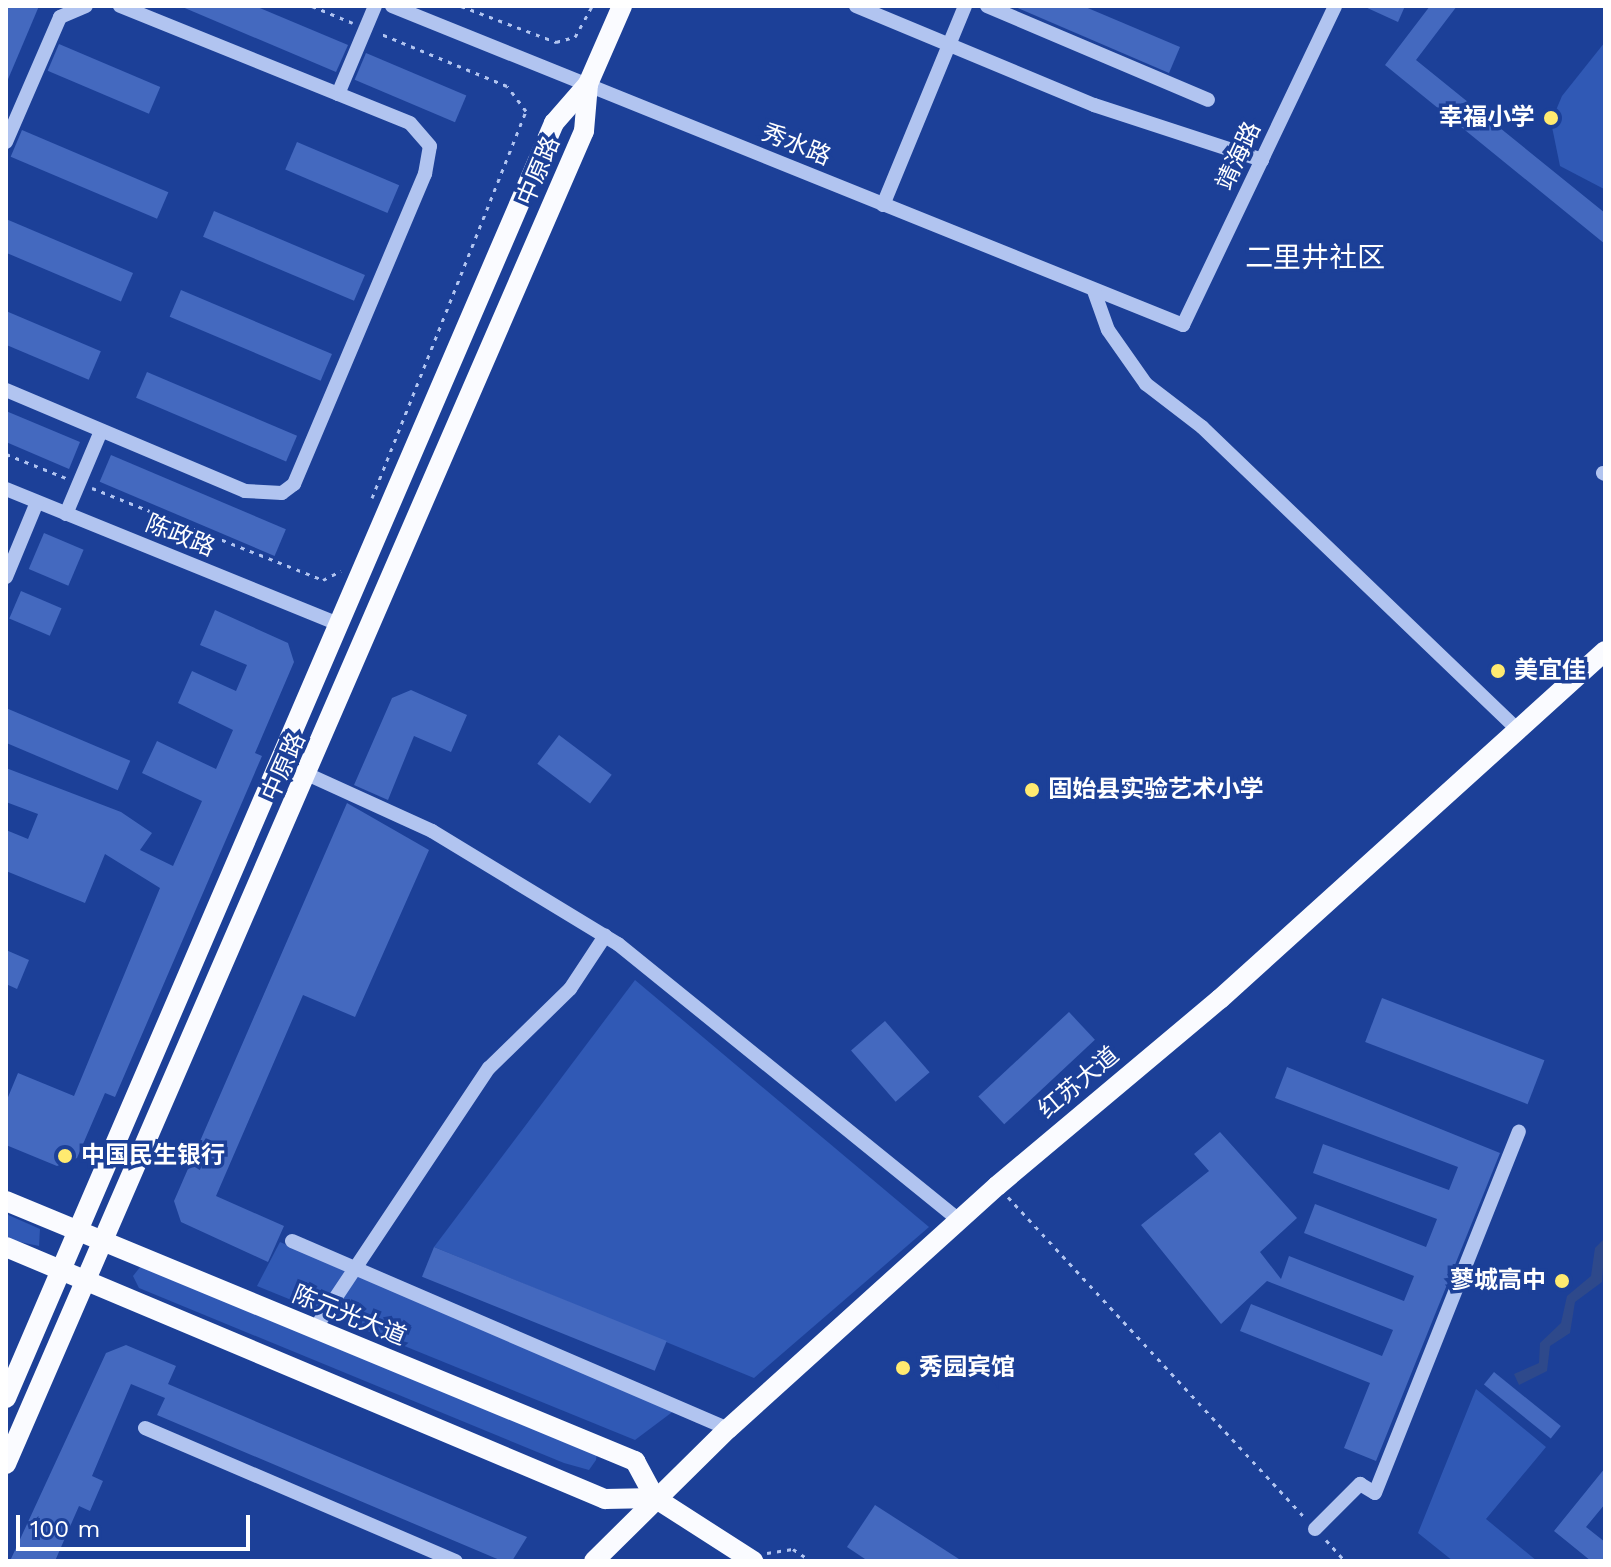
<!DOCTYPE html>
<meta charset="utf-8">
<style>
body{margin:0}
#map{position:relative;width:1611px;height:1567px;overflow:hidden;background:#1c4098;font-family:"Work Sans","Noto Sans SC",sans-serif}
div>[style]{position:absolute}
[style*='--x']{left:calc(var(--x)*1px);top:calc(var(--y)*1px);width:calc(var(--w)*1px);rotate:calc(var(--a)*1deg)}
.green>*{inset:0;background:#3059b5}
.water>*{inset:0;background:#2e498b}
.building>*{inset:0;background:#4469bf;transform-origin:0 0}
.path>*{height:3px;margin-top:-1.5px;transform-origin:0;background:repeating-linear-gradient(90deg,#b1c4f0 0 4px,transparent 0 10px)}
.minor>*{height:14px;margin:-7px;padding:0 7px;transform-origin:7px;border-radius:7px;background:#b1c4f0}
.major>*{height:20px;margin:-10px;padding:0 10px;transform-origin:10px;border-radius:10px;background:#fafbff}
.dots>*{width:22px;height:22px;translate:-50% -50%;box-sizing:border-box;border:4px solid #1c4098;border-radius:50%}
span{translate:-50% -50%;white-space:nowrap;text-align:center;line-height:1.15;-webkit-text-stroke:7px #1c4098;paint-order:stroke}
.poi-label{font-size:24px;color:#fff;font-weight:700}
.right{translate:-100% -50%;text-align:right}
.left{translate:0 -50%;text-align:left}
.street-label{font-size:24px;color:#fff}
.quarter-label{font-size:28px;color:#fff}
.frame{position:absolute;inset:0;border:8px solid #fff;pointer-events:none}
.scale{position:absolute;left:16px;top:1515px;width:234px;height:36px;box-sizing:border-box;border:4px solid #fff;border-top:0;padding-left:10px;font-size:24px;line-height:28px;white-space:nowrap;color:#fff;-webkit-text-stroke:6px #1c4098;paint-order:stroke}
</style>
<div id="map">
<div class="green">
<i style="clip-path:polygon(1605px 42px,1605px 189px,1604px 189px,1560px 166px,1551px 122px,1562px 96px)"></i>
<i style="clip-path:polygon(635px 980px,929px 1227px,754px 1378px,434px 1247px)"></i>
<i style="clip-path:polygon(6px 1214px,40px 1229px,39px 1246px,6px 1239px)"></i>
<i style="clip-path:polygon(280px 1242px,675px 1410px,635px 1440px,257px 1286px)"></i>
<i style="clip-path:polygon(141px 1266px,597px 1453px,596px 1460px,589px 1470px,564px 1463px,139px 1288px,133px 1276px)"></i>
<i style="clip-path:polygon(1476px 1389px,1546px 1447px,1486px 1519px,1537px 1561px,1453px 1561px,1418px 1533px)"></i>
</div>
<div class="water">
<i style="clip-path:polygon(1605px 1238px,1602px 1282px,1575px 1302px,1570px 1333px,1550px 1346px,1547px 1371px,1519px 1385px,1514px 1374px,1539px 1363px,1540px 1343px,1561px 1323px,1567px 1296px,1591px 1276px,1595px 1248px)"></i>
</div>
<div class="building">
<i style="clip-path:polygon(6px 6px,39px 6px,6px 84px)"></i>
<i style="clip-path:polygon(180px 6px,255px 6px,348px 45px,336px 72px)"></i>
<i style="clip-path:polygon(1013px 6px,1083px 6px,1180px 47px,1169px 73px)"></i>
<i style="clip-path:polygon(1363px 6px,1405px 6px,1398px 22px)"></i>
<i style="clip-path:polygon(1430px 6px,1457px 6px,1416px 60px,1605px 213px,1605px 244px,1385px 65px)"></i>
<i style="left:59px;top:44px;width:110px;height:29px;rotate:23deg"></i>
<i style="left:366px;top:53px;width:109px;height:29px;rotate:23deg"></i>
<i style="left:22px;top:130px;width:159px;height:29px;rotate:23deg"></i>
<i style="left:297px;top:142px;width:111px;height:30px;rotate:23deg"></i>
<i style="left:214px;top:211px;width:164px;height:28px;rotate:23deg"></i>
<i style="left:6px;top:219px;width:138px;height:31px;rotate:23deg"></i>
<i style="left:181px;top:290px;width:164px;height:29px;rotate:23deg"></i>
<i style="left:6px;top:311px;width:103px;height:31px;rotate:23deg"></i>
<i style="left:147px;top:372px;width:163px;height:28px;rotate:23deg"></i>
<i style="clip-path:polygon(6px 411px,80px 442px,69px 469px,6px 442px)"></i>
<i style="left:111px;top:455px;width:190px;height:29px;rotate:23deg"></i>
<i style="left:44px;top:533px;width:43px;height:39px;rotate:23deg"></i>
<i style="left:21px;top:591px;width:44px;height:30px;rotate:23deg"></i>
<i style="clip-path:polygon(215px 610px,288px 643px,294px 662px,255px 753px,262px 756px,115px 1097px,105px 1093px,77px 1158px,57px 1166px,6px 1145px,6px 1102px,18px 1073px,74px 1096px,160px 888px,105px 854px,85px 903px,6px 871px,6px 830px,28px 839px,38px 814px,6px 802px,6px 768px,121px 812px,152px 833px,140px 850px,173px 866px,202px 801px,142px 773px,157px 741px,216px 769px,233px 730px,178px 703px,192px 671px,236px 691px,247px 665px,200px 645px)"></i>
<i style="clip-path:polygon(411px 690px,467px 715px,451px 752px,414px 736px,388px 800px,354px 785px,392px 698px)"></i>
<i style="left:6px;top:708px;width:135px;height:32px;rotate:23deg"></i>
<i style="left:559px;top:735px;width:66px;height:36px;rotate:37deg"></i>
<i style="clip-path:polygon(347px 803px,429px 850px,355px 1017px,303px 995px,216px 1196px,284px 1226px,268px 1262px,181px 1222px,174px 1201px)"></i>
<i style="clip-path:polygon(6px 950px,29px 960px,17px 989px,6px 984px)"></i>
<i style="left:1382px;top:998px;width:174px;height:47px;rotate:21deg"></i>
<i style="left:1069px;top:1012px;width:38px;height:124px;rotate:47deg"></i>
<i style="left:885px;top:1021px;width:68px;height:45px;rotate:49deg"></i>
<i style="clip-path:polygon(1287px 1067px,1500px 1153px,1376px 1461px,1344px 1448px,1370px 1383px,1240px 1331px,1251px 1304px,1382px 1356px,1393px 1330px,1267px 1281px,1221px 1324px,1141px 1225px,1209px 1171px,1194px 1154px,1220px 1132px,1297px 1218px,1260px 1252px,1281px 1279px,1289px 1256px,1404px 1301px,1414px 1276px,1304px 1233px,1315px 1204px,1426px 1247px,1437px 1219px,1313px 1173px,1323px 1144px,1449px 1190px,1458px 1167px,1275px 1098px)"></i>
<i style="left:434px;top:1247px;width:251px;height:32px;rotate:22deg"></i>
<i style="clip-path:polygon(126px 1345px,176px 1366px,168px 1384px,527px 1537px,512px 1561px,502px 1561px,157px 1415px,165px 1398px,131px 1384px,92px 1476px,103px 1481px,90px 1511px,79px 1506px,55px 1561px,10px 1561px,106px 1353px)"></i>
<i style="left:1494px;top:1372px;width:86px;height:16px;rotate:39deg"></i>
<i style="clip-path:polygon(1605px 1468px,1605px 1504px,1586px 1527px,1605px 1542px,1605px 1561px,1591px 1561px,1554px 1531px)"></i>
<i style="clip-path:polygon(875px 1505px,962px 1561px,868px 1561px,847px 1547px)"></i>
</div>
<div class="path">
<i style="--x:312;--y:6;--w:44;--a:22.5"></i>
<i style="--x:461;--y:6;--w:102;--a:20.8"></i>
<i style="--x:556;--y:42;--w:20;--a:-15"></i>
<i style="--x:575;--y:37;--w:35;--a:-61"></i>
<i style="--x:6;--y:454;--w:65;--a:21.8"></i>
<i style="--x:92;--y:488;--w:249;--a:21.7"></i>
<i style="--x:323;--y:580;--w:20;--a:-27"></i>
<i style="--x:372;--y:498;--w:417;--a:-68.3"></i>
<i style="--x:526;--y:111;--w:31;--a:-127"></i>
<i style="--x:507;--y:86;--w:139;--a:-157.5"></i>
<i style="--x:1008;--y:1197;--w:436;--a:47.2"></i>
<i style="--x:1326;--y:1540;--w:28;--a:48"></i>
<i style="--x:767;--y:1553;--w:26;--a:-9"></i>
<i style="--x:793;--y:1549;--w:22;--a:34"></i>
</div>
<div class="minor">
<i style="--x:392;--y:6;--w:853;--a:21.96"></i>
<i style="--x:1183;--y:325;--w:353;--a:-64.5"></i>
<i style="--x:856;--y:6;--w:258;--a:22.6"></i>
<i style="--x:1094;--y:105;--w:177;--a:18.1"></i>
<i style="--x:987;--y:6;--w:240;--a:23"></i>
<i style="--x:338;--y:94;--w:95;--a:-67.2"></i>
<i style="--x:6;--y:142;--w:136;--a:-66.6"></i>
<i style="--x:60;--y:17;--w:28;--a:-23"></i>
<i style="--x:883;--y:205;--w:215;--a:-67.6"></i>
<i style="--x:1094;--y:291;--w:41;--a:70.3"></i>
<i style="--x:1108;--y:330;--w:66;--a:54.9"></i>
<i style="--x:1146;--y:384;--w:71;--a:37.5"></i>
<i style="--x:1202;--y:427;--w:436;--a:43.8"></i>
<i style="--x:6;--y:390;--w:259;--a:22.9"></i>
<i style="--x:245;--y:491;--w:37;--a:3"></i>
<i style="--x:282;--y:493;--w:15;--a:-37"></i>
<i style="--x:294;--y:484;--w:337;--a:-67.1"></i>
<i style="--x:425;--y:174;--w:28;--a:-80"></i>
<i style="--x:430;--y:146;--w:30;--a:-131"></i>
<i style="--x:410;--y:123;--w:313;--a:-158"></i>
<i style="--x:1603;--y:473;--w:2;--a:27"></i>
<i style="--x:6;--y:489;--w:358;--a:22.1"></i>
<i style="--x:66;--y:514;--w:90;--a:-67.1"></i>
<i style="--x:6;--y:577;--w:81;--a:-67.5"></i>
<i style="--x:309;--y:775;--w:135;--a:24.5"></i>
<i style="--x:432;--y:831;--w:218;--a:31.3"></i>
<i style="--x:618;--y:944;--w:439;--a:39"></i>
<i style="--x:292;--y:1241;--w:475;--a:23.3"></i>
<i style="--x:314;--y:1330;--w:315;--a:-56.3"></i>
<i style="--x:489;--y:1068;--w:113;--a:-44.3"></i>
<i style="--x:570;--y:989;--w:64;--a:-56.6"></i>
<i style="--x:145;--y:1428;--w:338;--a:23.2"></i>
<i style="--x:1315;--y:1529;--w:64;--a:-45"></i>
<i style="--x:1360;--y:1484;--w:17;--a:31"></i>
<i style="--x:1375;--y:1493;--w:389;--a:-68.3"></i>
</div>
<div class="major">
<i style="--x:6;--y:1201;--w:681;--a:22.46"></i>
<i style="--x:635;--y:1461;--w:42;--a:61.6"></i>
<i style="--x:655;--y:1498;--w:117;--a:32.7"></i>
<i style="--x:6;--y:1247;--w:650;--a:22.82"></i>
<i style="--x:605;--y:1499;--w:50;--a:-1.1"></i>
<i style="--x:6;--y:1398;--w:1388;--a:-66.74"></i>
<i style="--x:554;--y:123;--w:52;--a:-48.9"></i>
<i style="--x:588;--y:84;--w:85;--a:-66.4"></i>
<i style="--x:6;--y:1464;--w:1453;--a:-66.56"></i>
<i style="--x:584;--y:131;--w:47;--a:-85.1"></i>
<i style="--x:594;--y:1561;--w:188;--a:-44.6"></i>
<i style="--x:728;--y:1429;--w:363;--a:-42.1"></i>
<i style="--x:997;--y:1186;--w:291;--a:-40"></i>
<i style="--x:1220;--y:999;--w:519;--a:-42.11"></i>
</div>
<div class="dots">
<i style="left:1551px;top:118px;background:#ffea70"></i>
<i style="left:1498px;top:671px;background:#ffea70"></i>
<i style="left:1032px;top:790px;background:#ffea70"></i>
<i style="left:65px;top:1156px;background:#ffea70"></i>
<i style="left:1562px;top:1281px;background:#ffea70"></i>
<i style="left:903px;top:1368px;background:#ffea70"></i>
</div>
<div class="poi-label">
<span class="right" style="left:1535px;top:118px">幸福小学</span>
<span class="left" style="left:1514px;top:671px">美宜佳</span>
<span class="left" style="left:1048px;top:790px">固始县实验艺术小学</span>
<span class="left" style="left:81px;top:1156px">中国民生银行</span>
<span class="right" style="left:1546px;top:1281px">蓼城高中</span>
<span class="left" style="left:919px;top:1368px">秀园宾馆</span>
</div>
<div class="street-label">
<span style="left:796px;top:145px;rotate:22deg">秀水路</span>
<span style="left:1239px;top:156px;rotate:-65deg">靖海路</span>
<span style="left:539px;top:171px;rotate:-67deg">中原路</span>
<span style="left:180px;top:536px;rotate:22deg">陈政路</span>
<span style="left:284px;top:767px;rotate:-66deg">中原路</span>
<span style="left:1079px;top:1083px;rotate:-40deg">红苏大道</span>
<span style="left:349px;top:1316px;rotate:22deg">陈元光大道</span>
</div>
<div class="quarter-label">
<span style="left:1315px;top:258px">二里井社区</span>
</div>
<div class="frame"></div>
<div class="scale">100 m</div>
</div>
